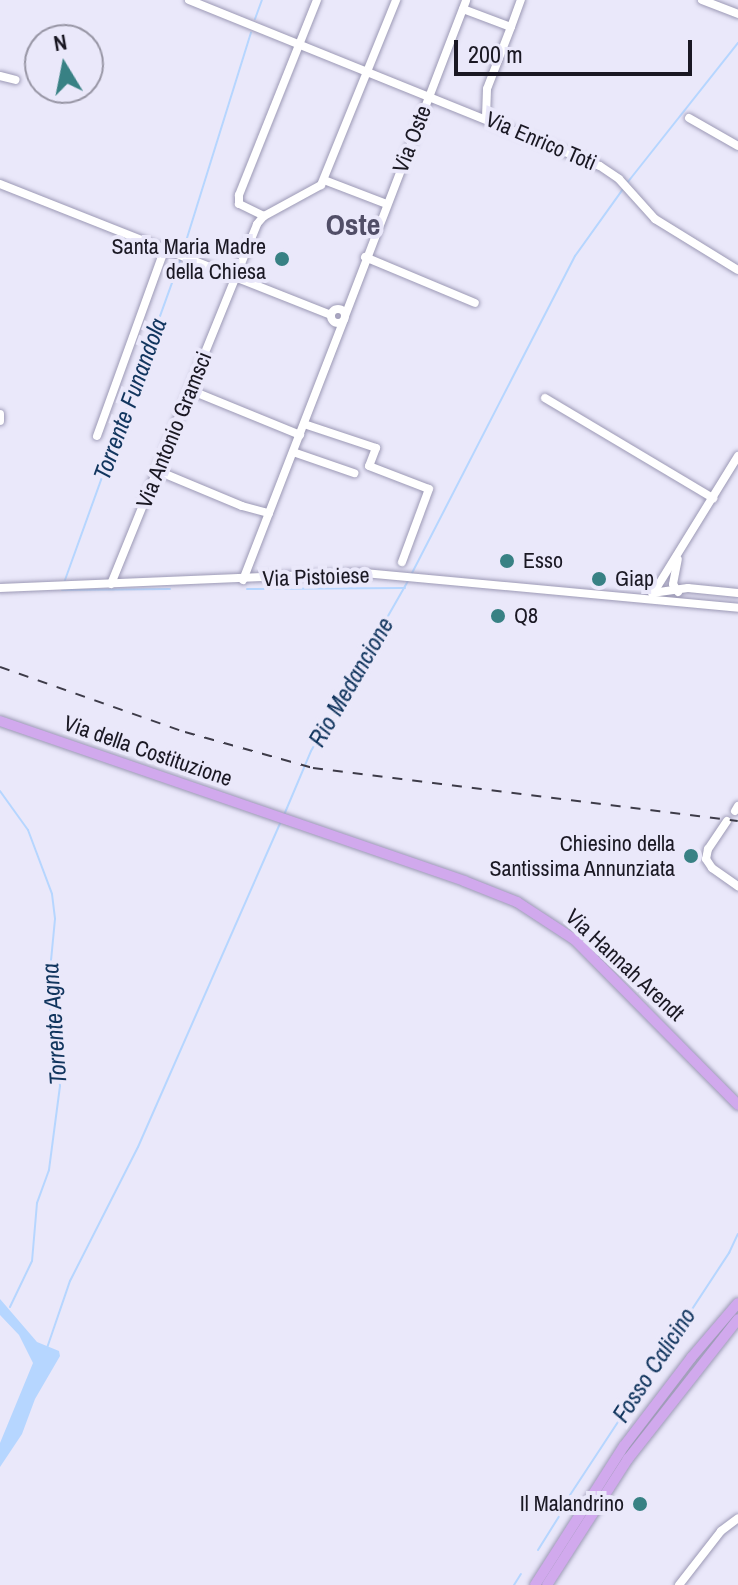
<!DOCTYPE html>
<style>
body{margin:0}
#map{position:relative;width:738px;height:1585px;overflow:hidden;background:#eae8fa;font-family:"Archivo Narrow",sans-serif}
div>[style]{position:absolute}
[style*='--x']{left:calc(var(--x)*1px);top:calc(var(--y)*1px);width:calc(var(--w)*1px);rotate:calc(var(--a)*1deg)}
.water>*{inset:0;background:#b6d6ff}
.stream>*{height:2px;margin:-1px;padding:0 1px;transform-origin:1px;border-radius:1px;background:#b6d6ff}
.roads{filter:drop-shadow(0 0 2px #9c99b5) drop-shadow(0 0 2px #9c99b5)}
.minor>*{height:8px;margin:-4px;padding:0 4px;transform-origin:4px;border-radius:4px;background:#fff}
.minor>.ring{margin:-4px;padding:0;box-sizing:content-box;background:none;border:8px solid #fff;border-radius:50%}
.major>*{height:10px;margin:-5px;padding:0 5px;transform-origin:5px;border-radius:5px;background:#d1a9ed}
.rail>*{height:2px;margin-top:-1px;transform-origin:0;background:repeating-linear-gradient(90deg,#3d3b48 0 10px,transparent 0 20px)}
.dots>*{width:22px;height:22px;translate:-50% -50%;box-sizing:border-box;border:4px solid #eae8fa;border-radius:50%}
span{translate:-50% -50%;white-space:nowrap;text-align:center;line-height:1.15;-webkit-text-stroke:8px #eae8fa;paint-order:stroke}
.street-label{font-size:22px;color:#1a1823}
.poi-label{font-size:22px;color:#1a1823}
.right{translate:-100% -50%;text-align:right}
.left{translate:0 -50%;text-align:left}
.water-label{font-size:24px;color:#11355e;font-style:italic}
.district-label{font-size:30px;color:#514e67;font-weight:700}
.north{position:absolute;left:24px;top:24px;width:80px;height:80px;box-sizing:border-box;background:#eae8fa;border:2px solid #9795a4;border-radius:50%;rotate:350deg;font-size:22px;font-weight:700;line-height:32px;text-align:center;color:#1a1823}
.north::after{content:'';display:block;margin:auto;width:28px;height:36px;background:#388184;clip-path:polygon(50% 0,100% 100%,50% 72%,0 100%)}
.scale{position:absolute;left:454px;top:40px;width:238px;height:36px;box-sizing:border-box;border:4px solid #1a1823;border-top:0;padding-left:10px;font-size:24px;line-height:28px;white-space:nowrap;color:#1a1823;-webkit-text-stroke:6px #eae8fa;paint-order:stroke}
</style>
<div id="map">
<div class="water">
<i style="clip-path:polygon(0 1299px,37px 1342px,59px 1351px,60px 1356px,35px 1399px,22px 1434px,0 1467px,0 1443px,33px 1363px,19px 1335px,0 1315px)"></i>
</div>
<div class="stream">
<i style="--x:255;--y:19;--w:20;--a:-70"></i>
<i style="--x:627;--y:183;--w:179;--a:-51.6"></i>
<i style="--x:182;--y:254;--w:232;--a:-72.7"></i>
<i style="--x:411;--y:575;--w:359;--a:-62.8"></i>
<i style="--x:575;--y:256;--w:82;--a:-54.4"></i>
<i style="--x:65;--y:580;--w:340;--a:-70.2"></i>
<i style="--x:247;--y:589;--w:158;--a:-0.4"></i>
<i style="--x:62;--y:590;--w:108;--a:-0.5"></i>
<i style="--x:0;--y:791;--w:48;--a:54.3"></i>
<i style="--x:28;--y:830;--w:68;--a:69.4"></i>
<i style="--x:52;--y:894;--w:25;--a:83"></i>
<i style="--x:55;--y:919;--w:73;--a:95.5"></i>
<i style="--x:48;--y:992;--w:95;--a:82.7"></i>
<i style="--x:60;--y:1086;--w:85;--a:97.5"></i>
<i style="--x:49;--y:1170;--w:35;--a:110"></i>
<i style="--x:37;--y:1203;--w:58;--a:94.9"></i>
<i style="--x:32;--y:1261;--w:51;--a:115.6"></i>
<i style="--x:284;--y:815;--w:69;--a:-67.1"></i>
<i style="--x:311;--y:751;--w:196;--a:-60.3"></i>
<i style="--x:47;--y:1348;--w:71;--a:-71.1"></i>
<i style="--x:70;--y:1281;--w:150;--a:-63.1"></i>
<i style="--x:138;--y:1147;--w:356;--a:-66.3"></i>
<i style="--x:570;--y:1495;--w:290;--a:-56.7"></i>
<i style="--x:729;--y:1253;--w:21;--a:-65"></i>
<i style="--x:538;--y:1550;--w:39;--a:-58"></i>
<i style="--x:514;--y:1585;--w:13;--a:-58"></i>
</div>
<div class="roads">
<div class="minor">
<i style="--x:189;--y:0;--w:443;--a:22"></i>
<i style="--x:600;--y:166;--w:23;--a:34"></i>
<i style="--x:619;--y:179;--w:54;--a:48"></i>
<i style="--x:655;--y:219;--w:97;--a:31.6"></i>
<i style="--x:702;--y:0;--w:39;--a:21"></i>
<i style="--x:463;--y:9;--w:51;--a:20.6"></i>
<i style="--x:511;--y:27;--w:66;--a:111.2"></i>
<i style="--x:487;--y:89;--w:28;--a:92"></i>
<i style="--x:511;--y:27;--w:29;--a:-70"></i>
<i style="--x:0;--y:76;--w:16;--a:14"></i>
<i style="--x:689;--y:118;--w:56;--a:29.7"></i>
<i style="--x:324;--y:180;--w:67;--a:20.9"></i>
<i style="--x:0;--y:184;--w:356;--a:21.6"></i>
<i style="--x:264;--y:216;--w:28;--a:-154"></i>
<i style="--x:239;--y:204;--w:9;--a:-90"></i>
<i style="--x:239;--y:195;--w:210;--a:-68.2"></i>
<i style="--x:365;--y:257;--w:119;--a:22.7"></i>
<i class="ring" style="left:331px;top:309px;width:6px;height:6px"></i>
<i style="--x:345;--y:316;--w:338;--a:-69"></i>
<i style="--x:190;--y:390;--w:119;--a:22.2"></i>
<i style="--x:545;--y:398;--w:196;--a:30.8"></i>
<i style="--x:0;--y:414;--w:7;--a:90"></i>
<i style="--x:304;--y:424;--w:76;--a:18.4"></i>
<i style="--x:376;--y:448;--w:19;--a:111"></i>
<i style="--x:369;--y:466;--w:64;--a:21"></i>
<i style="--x:429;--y:489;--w:78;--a:110.3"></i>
<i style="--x:97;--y:436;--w:200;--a:-70.1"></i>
<i style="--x:293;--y:452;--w:65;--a:19"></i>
<i style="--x:158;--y:471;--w:91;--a:22.6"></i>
<i style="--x:242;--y:506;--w:28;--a:15"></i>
<i style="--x:243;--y:580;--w:279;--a:-68.8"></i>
<i style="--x:111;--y:584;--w:388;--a:-67.9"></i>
<i style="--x:257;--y:224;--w:11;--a:-49"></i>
<i style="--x:264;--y:216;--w:65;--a:-28.5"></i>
<i style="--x:321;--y:185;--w:200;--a:-67.9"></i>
<i style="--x:0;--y:588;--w:364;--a:-2.4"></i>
<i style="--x:364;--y:573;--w:376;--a:5.3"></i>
<i style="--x:654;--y:592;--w:160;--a:-58.3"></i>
<i style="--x:678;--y:592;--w:9;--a:-122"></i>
<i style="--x:673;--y:584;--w:25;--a:-79"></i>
<i style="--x:652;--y:593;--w:36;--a:-8"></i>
<i style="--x:688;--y:588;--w:50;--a:5.7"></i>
<i style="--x:735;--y:811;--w:6;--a:-59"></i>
<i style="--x:727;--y:821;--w:34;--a:124"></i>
<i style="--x:708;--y:849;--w:10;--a:101"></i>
<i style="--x:706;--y:859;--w:11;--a:56"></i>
<i style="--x:712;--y:868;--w:32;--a:35"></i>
<i style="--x:679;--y:1585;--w:68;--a:-52.1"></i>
<i style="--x:721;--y:1531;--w:21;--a:-37"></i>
</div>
<div class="major">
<i style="--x:0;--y:721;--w:491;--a:19"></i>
<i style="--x:464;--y:881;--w:57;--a:21.6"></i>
<i style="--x:517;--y:902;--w:69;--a:33.2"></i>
<i style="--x:575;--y:940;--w:232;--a:45.3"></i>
<i style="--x:535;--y:1585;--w:165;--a:-57.4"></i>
<i style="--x:624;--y:1446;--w:111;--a:-52.7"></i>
<i style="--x:691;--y:1358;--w:72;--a:-49.5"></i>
<i style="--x:547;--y:1585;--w:150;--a:-57.3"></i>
<i style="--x:628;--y:1459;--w:178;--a:-51.8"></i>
</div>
</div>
<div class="rail">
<i style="--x:0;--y:667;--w:196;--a:19.4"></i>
<i style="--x:185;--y:732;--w:133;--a:15.7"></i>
<i style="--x:313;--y:768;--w:428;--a:7.1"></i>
</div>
<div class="dots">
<i style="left:282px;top:259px;background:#388184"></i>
<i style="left:507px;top:561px;background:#388184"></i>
<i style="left:599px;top:579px;background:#388184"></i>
<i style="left:498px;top:616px;background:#388184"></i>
<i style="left:691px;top:856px;background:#388184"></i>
<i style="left:640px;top:1504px;background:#388184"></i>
</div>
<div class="street-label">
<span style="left:412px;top:139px;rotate:-69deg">Via Oste</span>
<span style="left:541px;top:141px;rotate:23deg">Via Enrico Toti</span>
<span style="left:174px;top:430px;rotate:-68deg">Via Antonio Gramsci</span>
<span style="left:316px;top:577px;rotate:-2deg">Via Pistoiese</span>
<span style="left:148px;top:751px;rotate:19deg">Via della Costituzione</span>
<span style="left:625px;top:965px;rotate:43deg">Via Hannah Arendt</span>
</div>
<div class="poi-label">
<span class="right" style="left:266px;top:259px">Santa Maria Madre<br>della Chiesa</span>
<span class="left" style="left:523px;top:561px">Esso</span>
<span class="left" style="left:615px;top:579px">Giap</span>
<span class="left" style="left:514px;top:616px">Q8</span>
<span class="right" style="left:675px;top:856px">Chiesino della<br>Santissima Annunziata</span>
<span class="right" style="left:624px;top:1504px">Il Malandrino</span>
</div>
<div class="water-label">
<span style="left:130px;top:399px;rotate:-70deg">Torrente Funandola</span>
<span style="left:351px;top:682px;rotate:-60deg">Rio Medancione</span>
<span style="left:54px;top:1024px;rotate:-94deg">Torrente Agna</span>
<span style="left:654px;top:1365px;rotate:-57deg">Fosso Calicino</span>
</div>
<div class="district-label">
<span style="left:353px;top:224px">Oste</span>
</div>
<div class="north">N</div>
<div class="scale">200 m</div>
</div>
